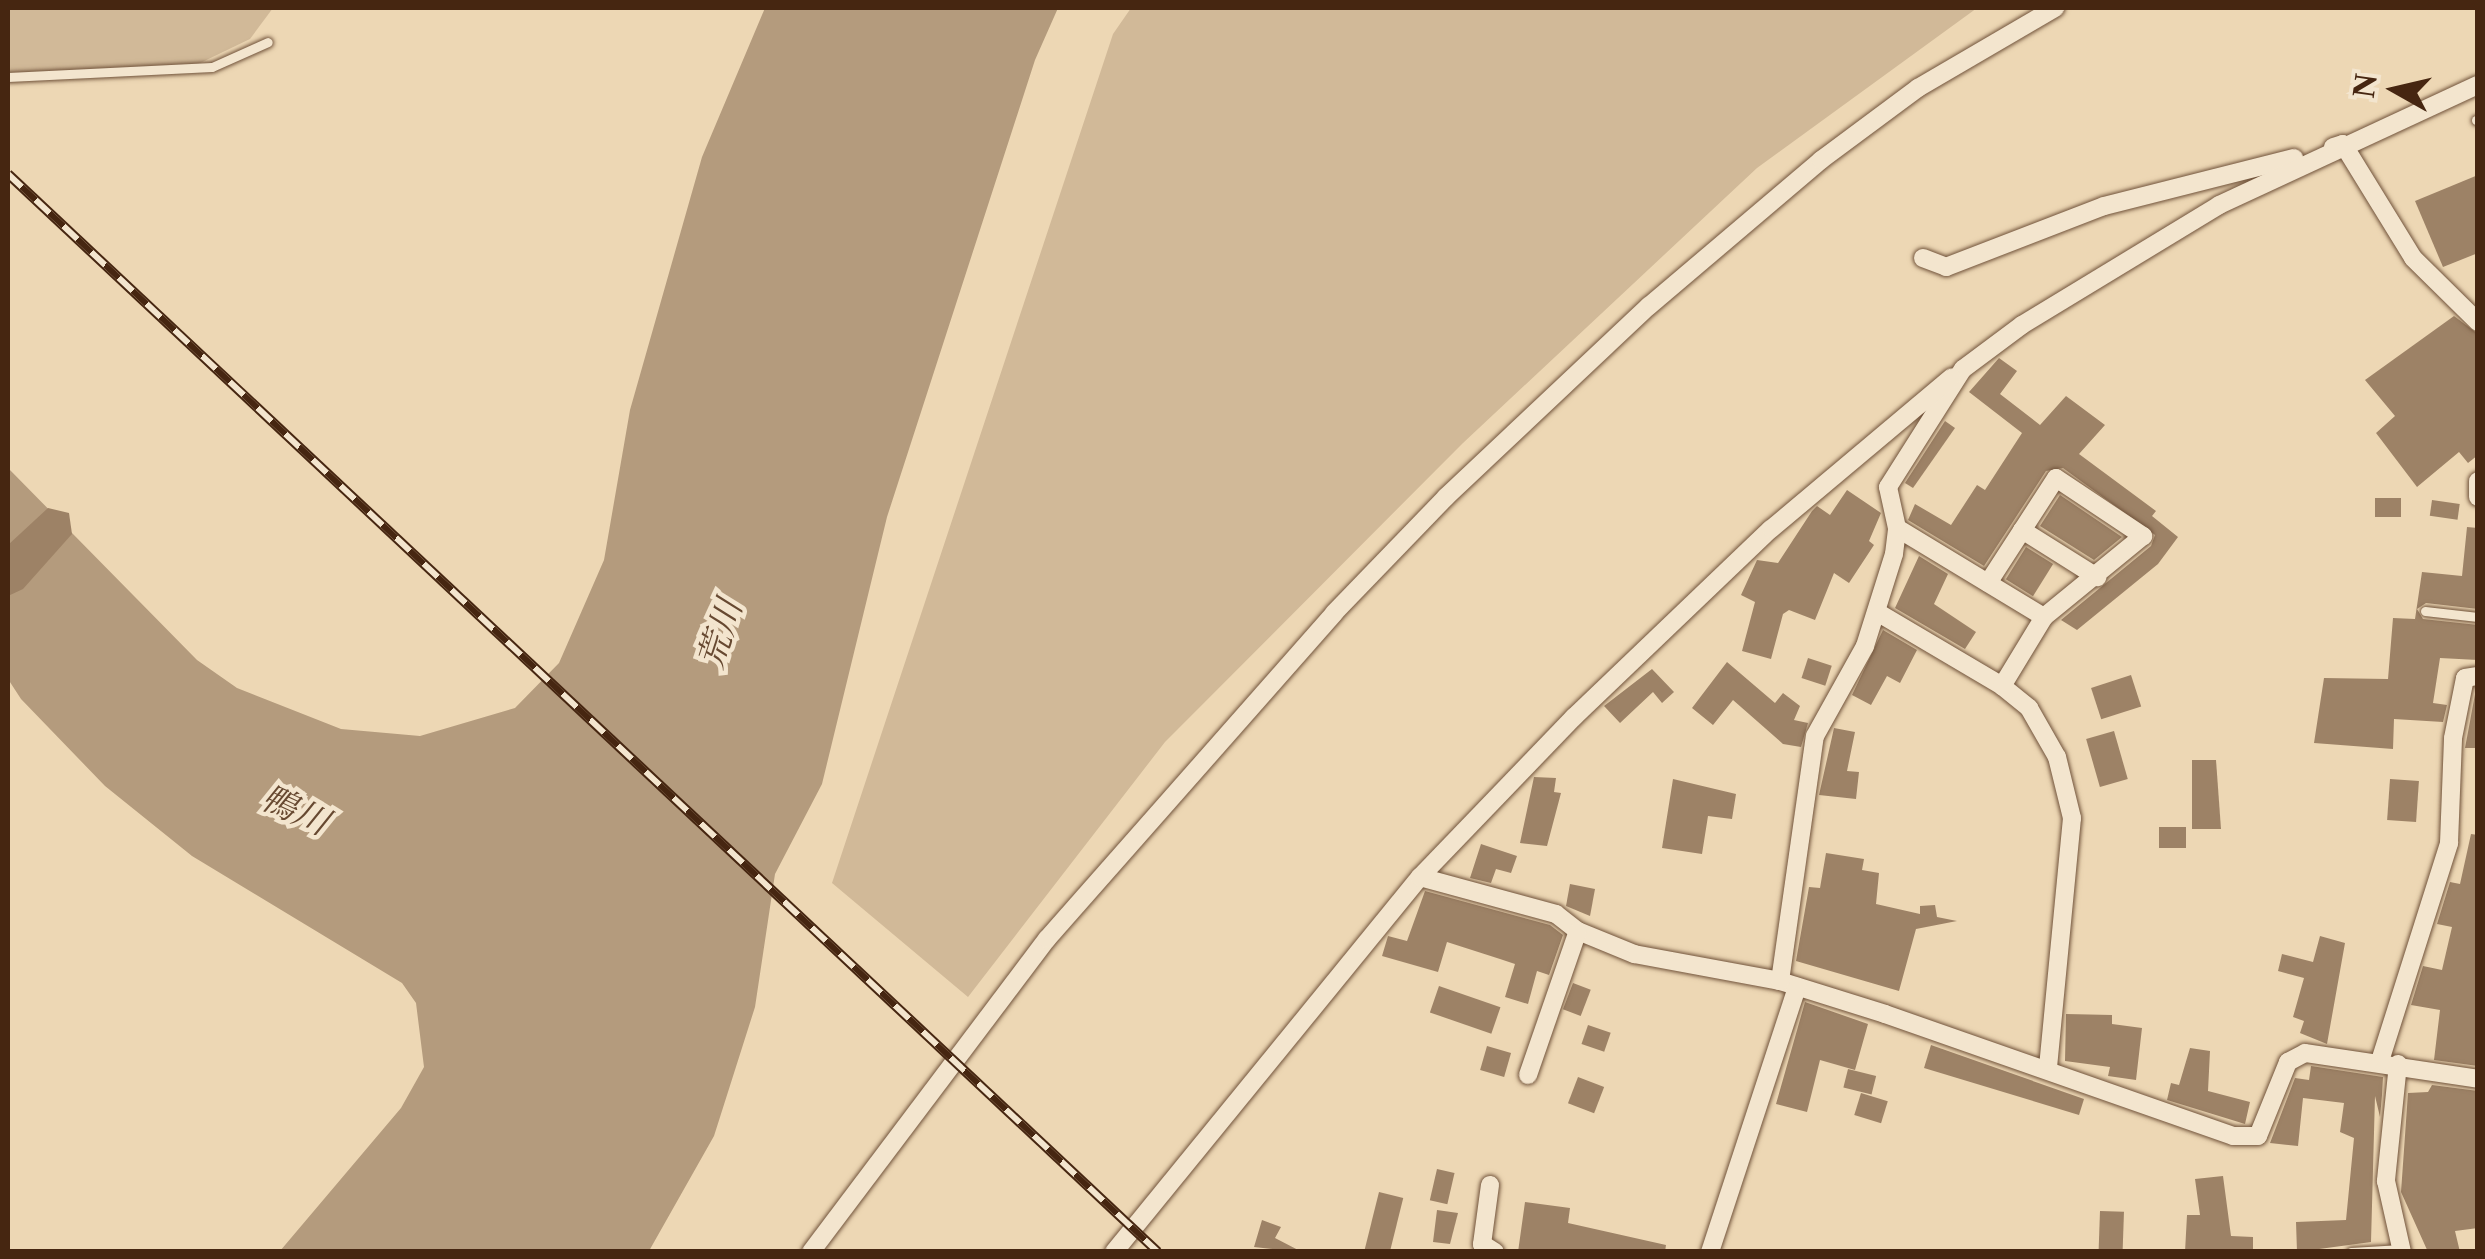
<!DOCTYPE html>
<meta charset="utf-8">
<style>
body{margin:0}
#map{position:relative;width:2485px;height:1259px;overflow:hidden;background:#edd7b4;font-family:"Libre Caslon Text","Noto Serif JP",serif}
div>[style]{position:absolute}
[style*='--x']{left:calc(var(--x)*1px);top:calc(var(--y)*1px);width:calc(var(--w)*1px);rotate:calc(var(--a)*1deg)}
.green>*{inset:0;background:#d1b998}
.water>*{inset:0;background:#b49b7d}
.building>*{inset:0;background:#9d8266;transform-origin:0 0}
.roads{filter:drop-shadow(0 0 2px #70523a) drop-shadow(0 0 2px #70523a)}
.service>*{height:9px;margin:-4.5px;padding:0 4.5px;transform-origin:4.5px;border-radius:4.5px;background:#f3e5ce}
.minor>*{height:18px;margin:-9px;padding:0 9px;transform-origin:9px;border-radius:9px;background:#f3e5ce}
.rail>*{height:10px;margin-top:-5px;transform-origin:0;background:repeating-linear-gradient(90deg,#f3e5ce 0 19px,#462611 0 38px);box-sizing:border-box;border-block:2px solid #462611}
span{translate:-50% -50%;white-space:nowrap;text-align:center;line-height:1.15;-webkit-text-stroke:9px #f3e5ce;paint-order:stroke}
.water-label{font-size:35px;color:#674931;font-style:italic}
.frame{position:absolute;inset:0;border:10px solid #462611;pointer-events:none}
.north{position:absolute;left:2345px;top:40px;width:100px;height:100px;-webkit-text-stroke:8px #f3e5ce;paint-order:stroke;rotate:278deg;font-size:28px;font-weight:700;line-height:40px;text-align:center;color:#462611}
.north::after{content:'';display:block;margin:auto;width:35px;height:45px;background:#462611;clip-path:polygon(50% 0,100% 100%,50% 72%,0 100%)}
</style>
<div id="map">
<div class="green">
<i style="clip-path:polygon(8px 8px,273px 8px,250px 39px,198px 64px,8px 73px)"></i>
<i style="clip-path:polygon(1131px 8px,1977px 8px,1757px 168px,1463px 443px,1165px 742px,968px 997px,832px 883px,1113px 34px)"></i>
</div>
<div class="water">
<i style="clip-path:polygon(765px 8px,1058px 8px,1035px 60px,887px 517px,822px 784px,775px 874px,755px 1007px,714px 1136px,649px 1251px,280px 1251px,401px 1108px,424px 1067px,416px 1003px,402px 983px,192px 856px,105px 786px,21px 699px,8px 679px,8px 468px,197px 660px,237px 688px,341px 729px,420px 736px,515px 708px,559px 663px,604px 560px,630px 410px,702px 157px)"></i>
</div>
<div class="building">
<i style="clip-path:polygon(2478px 175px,2478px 253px,2443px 267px,2415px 201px)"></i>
<i style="clip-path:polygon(2454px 316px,2478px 334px,2478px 455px,2468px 463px,2459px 452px,2417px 487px,2376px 433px,2395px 416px,2365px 380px)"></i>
<i style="clip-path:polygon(1999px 358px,2017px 371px,2000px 394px,2040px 425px,2066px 396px,2105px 425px,2079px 454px,2156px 511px,2152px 516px,2178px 537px,2158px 564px,2077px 630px,2061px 620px,2151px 546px,2155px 535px,2063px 468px,2046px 471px,1984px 566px,1908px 520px,1915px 504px,1951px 525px,1977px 485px,1985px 490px,2022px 433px,1969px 392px)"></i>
<i style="clip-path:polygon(1945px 421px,1955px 428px,1913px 488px,1905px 483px)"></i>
<i style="clip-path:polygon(1847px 490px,1881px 513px,1869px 541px,1874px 545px,1849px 583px,1834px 573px,1815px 620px,1789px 610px,1783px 614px,1771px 659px,1742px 651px,1755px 602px,1741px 595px,1757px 560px,1778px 563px,1812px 511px,1817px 506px,1830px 515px)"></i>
<i style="clip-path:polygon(2060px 495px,2122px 537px,2094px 560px,2040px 526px)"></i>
<i style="left:2375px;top:498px;width:26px;height:19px"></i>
<i style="left:2432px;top:500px;width:28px;height:16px;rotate:8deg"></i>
<i style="clip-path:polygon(48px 508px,69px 513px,72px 534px,23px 589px,8px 596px,8px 545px)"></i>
<i style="clip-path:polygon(2467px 527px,2478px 528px,2478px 609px,2426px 603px,2417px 609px,2423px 619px,2478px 625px,2478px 660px,2440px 658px,2433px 703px,2447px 705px,2443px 722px,2394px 719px,2393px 749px,2314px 743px,2324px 678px,2388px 679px,2393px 618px,2415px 619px,2422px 572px,2462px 576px)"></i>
<i style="left:2026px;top:547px;width:32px;height:38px;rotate:32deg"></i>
<i style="clip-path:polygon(1919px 556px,1948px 574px,1934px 604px,1976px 632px,1965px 649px,1895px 608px)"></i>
<i style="clip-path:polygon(1883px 630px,1917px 650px,1900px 683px,1887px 676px,1871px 705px,1852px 695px)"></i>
<i style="left:1808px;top:658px;width:25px;height:21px;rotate:18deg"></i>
<i style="clip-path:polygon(1727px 662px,1775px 703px,1783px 693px,1800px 706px,1794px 720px,1808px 723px,1801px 747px,1783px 744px,1733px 700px,1713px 725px,1692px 708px)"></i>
<i style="clip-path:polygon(1652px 669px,1674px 692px,1662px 703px,1653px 692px,1620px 723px,1604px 706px)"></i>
<i style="left:2131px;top:675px;width:33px;height:42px;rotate:72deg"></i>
<i style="clip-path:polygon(2478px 689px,2478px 748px,2465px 748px,2476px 689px)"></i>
<i style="clip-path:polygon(1834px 728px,1855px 732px,1847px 771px,1859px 772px,1856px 799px,1819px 795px)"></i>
<i style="left:2114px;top:731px;width:50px;height:29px;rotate:74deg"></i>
<i style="clip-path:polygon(2192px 760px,2216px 760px,2221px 829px,2192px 829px)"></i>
<i style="clip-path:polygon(1534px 777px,1556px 778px,1554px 792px,1561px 793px,1547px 846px,1520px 843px)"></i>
<i style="clip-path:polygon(1673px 779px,1736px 794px,1732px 819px,1708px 816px,1702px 854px,1662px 848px)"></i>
<i style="left:2390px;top:779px;width:29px;height:41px;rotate:4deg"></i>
<i style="left:2159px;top:827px;width:27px;height:21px"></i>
<i style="clip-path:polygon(2471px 834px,2478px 835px,2478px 1066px,2434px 1060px,2440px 1010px,2411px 1005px,2423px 966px,2442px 970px,2452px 927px,2437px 924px,2450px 882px,2460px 884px)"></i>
<i style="clip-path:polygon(1481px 844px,1517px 856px,1511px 873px,1496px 869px,1491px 883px,1470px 878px)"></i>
<i style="clip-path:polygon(1826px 853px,1864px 859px,1862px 870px,1879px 873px,1876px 904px,1920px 914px,1920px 906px,1935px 905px,1937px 917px,1957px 921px,1916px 929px,1899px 991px,1796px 961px,1809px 887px,1820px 888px)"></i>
<i style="clip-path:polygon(1570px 884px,1595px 889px,1590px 916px,1566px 906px)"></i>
<i style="clip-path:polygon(1425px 891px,1550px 925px,1563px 935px,1549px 975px,1537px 971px,1528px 1004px,1505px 997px,1515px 964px,1500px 959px,1447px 942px,1438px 972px,1382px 956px,1388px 936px,1407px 941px)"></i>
<i style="clip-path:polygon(2320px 936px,2345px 943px,2327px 1044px,2300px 1033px,2304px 1021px,2293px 1017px,2304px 978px,2278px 971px,2282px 954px,2313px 962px)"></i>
<i style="left:1573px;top:983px;width:19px;height:28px;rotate:21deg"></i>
<i style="left:1439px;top:986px;width:65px;height:28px;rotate:19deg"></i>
<i style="clip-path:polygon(1805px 1002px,1868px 1024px,1855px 1070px,1820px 1060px,1807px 1112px,1776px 1104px)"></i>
<i style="clip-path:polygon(2066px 1014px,2112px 1015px,2112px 1024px,2142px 1028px,2136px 1080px,2108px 1076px,2110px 1067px,2065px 1061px)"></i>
<i style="left:1588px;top:1025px;width:24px;height:20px;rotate:19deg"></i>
<i style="clip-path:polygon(1931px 1045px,2084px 1099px,2079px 1115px,1924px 1068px)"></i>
<i style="left:1487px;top:1046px;width:25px;height:25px;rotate:16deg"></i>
<i style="clip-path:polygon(2190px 1048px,2210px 1051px,2208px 1091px,2250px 1102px,2245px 1124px,2167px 1100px,2171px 1083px,2179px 1085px)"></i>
<i style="clip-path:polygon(2311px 1066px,2383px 1077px,2382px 1095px,2380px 1117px,2375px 1096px,2371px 1242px,2297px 1252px,2296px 1222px,2346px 1220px,2354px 1138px,2340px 1132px,2344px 1103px,2303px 1098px,2298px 1146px,2270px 1143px,2295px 1078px,2309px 1080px)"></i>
<i style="left:1848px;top:1069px;width:29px;height:19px;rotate:14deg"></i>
<i style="left:1578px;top:1077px;width:28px;height:28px;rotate:21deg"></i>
<i style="clip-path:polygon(2432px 1085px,2478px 1091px,2478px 1228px,2455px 1231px,2460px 1252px,2428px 1252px,2401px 1192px,2408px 1093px,2428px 1092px)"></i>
<i style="left:1861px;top:1093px;width:28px;height:23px;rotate:17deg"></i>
<i style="left:1437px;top:1169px;width:18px;height:32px;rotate:13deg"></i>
<i style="clip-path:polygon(2223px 1176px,2231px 1236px,2253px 1237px,2253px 1252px,2185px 1252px,2187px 1215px,2200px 1215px,2195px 1179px)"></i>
<i style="left:1379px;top:1192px;width:25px;height:62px;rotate:14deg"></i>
<i style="clip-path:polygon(1525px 1202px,1570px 1208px,1568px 1223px,1666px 1245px,1665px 1252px,1518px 1252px)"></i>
<i style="clip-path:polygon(1437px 1210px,1458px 1213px,1450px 1244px,1433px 1242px)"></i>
<i style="left:2100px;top:1211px;width:24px;height:41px;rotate:2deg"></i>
<i style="clip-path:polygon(1262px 1220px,1281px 1227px,1275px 1238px,1302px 1252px,1254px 1247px)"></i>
</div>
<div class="roads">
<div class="service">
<i style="--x:8;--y:77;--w:204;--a:-2.8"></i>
<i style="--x:212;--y:67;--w:61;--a:-24.1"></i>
<i style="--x:2476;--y:120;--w:2;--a:0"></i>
<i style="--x:2425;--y:611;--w:53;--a:6.5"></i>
<i style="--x:2351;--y:1252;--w:50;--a:-3.4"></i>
</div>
<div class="minor">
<i style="--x:2333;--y:147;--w:10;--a:-17"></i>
<i style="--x:2343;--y:144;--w:134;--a:58.4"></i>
<i style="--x:2413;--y:258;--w:91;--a:44.6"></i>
<i style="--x:1923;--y:258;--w:25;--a:21"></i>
<i style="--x:1946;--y:267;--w:169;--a:-21.1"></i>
<i style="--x:2104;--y:206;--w:196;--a:-14.2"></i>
<i style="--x:2478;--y:481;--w:16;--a:90"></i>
<i style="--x:1897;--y:528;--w:172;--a:31.2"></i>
<i style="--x:2022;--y:530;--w:89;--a:32.1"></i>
<i style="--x:1988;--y:583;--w:125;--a:-57.1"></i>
<i style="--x:2056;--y:478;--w:105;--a:33.7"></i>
<i style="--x:2143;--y:536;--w:128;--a:140.7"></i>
<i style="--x:2044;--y:617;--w:81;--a:121.3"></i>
<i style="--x:1877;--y:612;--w:145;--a:30.6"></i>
<i style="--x:2002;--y:686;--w:35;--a:39"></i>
<i style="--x:2029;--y:708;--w:56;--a:60.3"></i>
<i style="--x:2057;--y:757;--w:63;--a:76.2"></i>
<i style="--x:2072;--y:818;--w:252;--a:95.5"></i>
<i style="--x:1420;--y:877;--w:141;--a:15.2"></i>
<i style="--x:1556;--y:914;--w:28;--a:38"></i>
<i style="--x:1578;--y:931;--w:61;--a:22.3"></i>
<i style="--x:1634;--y:954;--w:148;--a:10.5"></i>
<i style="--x:1780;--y:981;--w:110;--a:17.4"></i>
<i style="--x:1885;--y:1014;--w:369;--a:19.3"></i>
<i style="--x:2233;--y:1136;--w:25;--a:0"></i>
<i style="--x:2258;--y:1136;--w:80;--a:-67.9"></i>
<i style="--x:2288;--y:1062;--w:19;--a:-28"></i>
<i style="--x:2305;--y:1053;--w:175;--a:8.5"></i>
<i style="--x:1780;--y:981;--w:247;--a:-81.9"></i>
<i style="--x:1815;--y:736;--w:103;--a:-60.9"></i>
<i style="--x:1865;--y:646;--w:96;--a:-72.5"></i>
<i style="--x:1894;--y:554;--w:26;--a:-83"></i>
<i style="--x:1897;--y:528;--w:42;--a:-102.4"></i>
<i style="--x:1888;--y:487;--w:140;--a:-57.6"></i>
<i style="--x:1963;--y:369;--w:74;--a:-36.7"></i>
<i style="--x:2022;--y:325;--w:231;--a:-31.3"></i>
<i style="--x:2219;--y:205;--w:285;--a:-24.9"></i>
<i style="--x:2380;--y:1061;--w:229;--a:-72.4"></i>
<i style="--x:2449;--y:843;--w:105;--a:-87.8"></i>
<i style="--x:2453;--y:738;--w:61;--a:-78.7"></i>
<i style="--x:2465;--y:678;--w:13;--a:-9"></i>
<i style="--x:2398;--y:1064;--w:118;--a:95.9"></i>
<i style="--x:2386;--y:1181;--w:73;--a:77.3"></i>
<i style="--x:1528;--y:1075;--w:152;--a:-70.9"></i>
<i style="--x:1490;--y:1185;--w:60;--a:97.7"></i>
<i style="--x:1482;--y:1244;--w:15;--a:32"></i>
<i style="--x:811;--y:1252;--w:392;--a:-53"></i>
<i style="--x:1047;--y:939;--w:434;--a:-48.6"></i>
<i style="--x:1334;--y:613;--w:161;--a:-46"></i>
<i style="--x:1446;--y:497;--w:279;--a:-43.3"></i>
<i style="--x:1649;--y:306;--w:226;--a:-40.3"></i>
<i style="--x:1821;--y:160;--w:121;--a:-36.6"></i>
<i style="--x:1918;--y:88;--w:159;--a:-30.3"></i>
<i style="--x:1114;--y:1252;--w:484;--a:-50.8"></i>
<i style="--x:1420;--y:877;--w:222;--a:-46.1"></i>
<i style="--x:1574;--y:717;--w:272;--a:-43.7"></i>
<i style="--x:1771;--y:529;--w:236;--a:-40"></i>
<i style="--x:1710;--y:1252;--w:279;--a:-71.8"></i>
</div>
</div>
<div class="rail">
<i style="--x:8;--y:174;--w:1576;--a:43.15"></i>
</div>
<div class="water-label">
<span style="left:720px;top:634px;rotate:-72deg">荒川</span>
<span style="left:295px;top:810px;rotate:25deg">鴨川</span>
</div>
<div class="frame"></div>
<div class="north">N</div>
</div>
